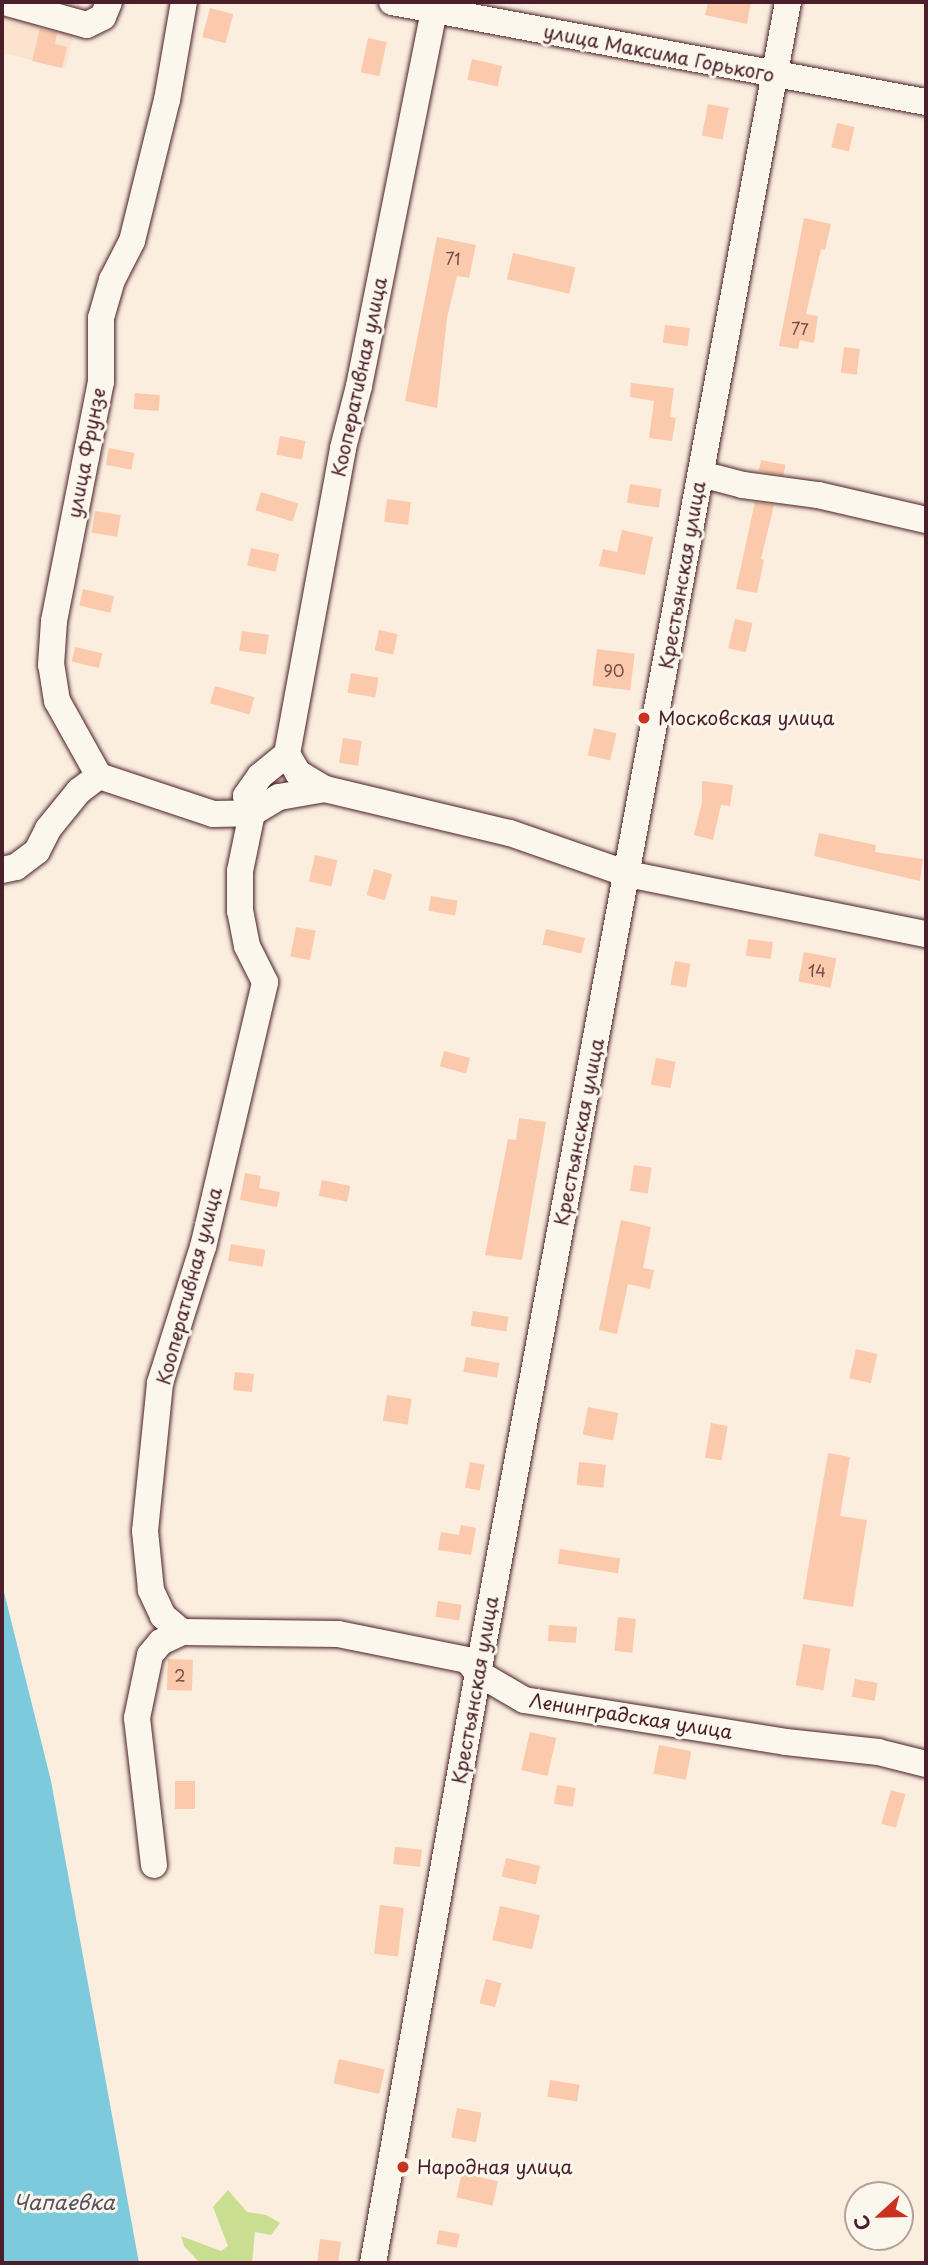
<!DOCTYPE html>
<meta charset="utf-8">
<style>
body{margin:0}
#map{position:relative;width:928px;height:2265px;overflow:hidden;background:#fbeedf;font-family:"Playpen Sans",sans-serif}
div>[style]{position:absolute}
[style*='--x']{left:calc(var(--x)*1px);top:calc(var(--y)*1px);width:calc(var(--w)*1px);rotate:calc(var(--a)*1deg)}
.built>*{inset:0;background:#fbe3cf}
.green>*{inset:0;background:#cade92}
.water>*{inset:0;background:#7ecadd}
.building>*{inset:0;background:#fbc9ab;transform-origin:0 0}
.roads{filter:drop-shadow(0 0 2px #4a1f2b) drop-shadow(0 0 2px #4a1f2b)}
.minor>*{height:26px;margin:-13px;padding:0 13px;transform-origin:13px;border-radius:13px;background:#fbf7ec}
.dots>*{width:19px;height:19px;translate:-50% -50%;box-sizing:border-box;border:4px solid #fbf7ec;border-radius:50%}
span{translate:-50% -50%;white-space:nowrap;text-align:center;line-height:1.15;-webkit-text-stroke:6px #fbf7ec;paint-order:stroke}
.number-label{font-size:16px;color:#764a4b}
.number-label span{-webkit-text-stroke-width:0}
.street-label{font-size:19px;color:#4a1f2b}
.poi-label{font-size:19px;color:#4a1f2b}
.left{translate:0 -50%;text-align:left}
.water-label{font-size:21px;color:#5a5260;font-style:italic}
.frame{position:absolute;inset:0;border:4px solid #4a1f2b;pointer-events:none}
.north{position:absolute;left:844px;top:2181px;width:70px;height:70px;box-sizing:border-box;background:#fbf7ec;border:2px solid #b4a19f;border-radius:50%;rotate:248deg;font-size:19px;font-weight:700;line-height:28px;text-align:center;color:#4a1f2b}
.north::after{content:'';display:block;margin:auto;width:24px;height:32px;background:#c8321e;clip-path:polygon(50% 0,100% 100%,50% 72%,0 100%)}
</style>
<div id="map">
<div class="built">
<i style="clip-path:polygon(2px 2px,81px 2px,66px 68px,2px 53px)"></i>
</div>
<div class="green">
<i style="clip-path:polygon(228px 2190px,247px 2212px,266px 2215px,280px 2223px,271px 2235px,255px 2232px,252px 2263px,200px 2263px,184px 2246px,181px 2236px,221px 2251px,228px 2246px,213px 2207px)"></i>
</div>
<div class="water">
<i style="clip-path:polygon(2px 1584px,51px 1781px,139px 2263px,2px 2263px)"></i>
</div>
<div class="building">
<i style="clip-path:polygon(708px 2px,751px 2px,747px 24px,705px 15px)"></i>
<i style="left:210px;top:8px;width:24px;height:30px;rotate:15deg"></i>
<i style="clip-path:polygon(40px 29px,57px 33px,55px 44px,67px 47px,62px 68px,32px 61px)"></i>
<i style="left:368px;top:38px;width:19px;height:35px;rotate:12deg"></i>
<i style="left:472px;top:59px;width:31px;height:21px;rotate:13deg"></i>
<i style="left:708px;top:104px;width:21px;height:32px;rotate:11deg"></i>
<i style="left:837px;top:123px;width:18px;height:25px;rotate:13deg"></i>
<i style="clip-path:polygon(804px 218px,831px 224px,825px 250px,821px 249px,806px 314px,818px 316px,814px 343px,800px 340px,798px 349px,779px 346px)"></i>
<i style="clip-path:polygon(437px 237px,476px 245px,469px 278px,457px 276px,447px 318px,437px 408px,405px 401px)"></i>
<i style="left:513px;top:253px;width:64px;height:27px;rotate:13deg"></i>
<i style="left:665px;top:325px;width:25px;height:18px;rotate:7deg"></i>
<i style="left:844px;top:347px;width:16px;height:26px;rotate:7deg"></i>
<i style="clip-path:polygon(631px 383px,674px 388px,670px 417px,676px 418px,672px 441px,649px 438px,654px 401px,630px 397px)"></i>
<i style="left:135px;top:393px;width:25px;height:16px;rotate:5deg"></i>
<i style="left:280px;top:436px;width:26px;height:19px;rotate:11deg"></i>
<i style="left:109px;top:448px;width:26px;height:17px;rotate:11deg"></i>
<i style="left:761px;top:460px;width:25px;height:11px;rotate:11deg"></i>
<i style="left:630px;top:484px;width:32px;height:19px;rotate:9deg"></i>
<i style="left:261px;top:492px;width:39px;height:19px;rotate:17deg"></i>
<i style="left:387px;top:499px;width:24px;height:23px;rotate:7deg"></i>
<i style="clip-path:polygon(755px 502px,774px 505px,761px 559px,764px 560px,757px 593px,736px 589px)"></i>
<i style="left:95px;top:511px;width:26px;height:22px;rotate:9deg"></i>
<i style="clip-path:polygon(622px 530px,653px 537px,645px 575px,599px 566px,603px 549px,617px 552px)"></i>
<i style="left:251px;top:548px;width:29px;height:18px;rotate:12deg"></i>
<i style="left:83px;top:589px;width:32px;height:17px;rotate:13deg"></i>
<i style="left:735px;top:619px;width:18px;height:30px;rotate:13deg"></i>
<i style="left:379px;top:630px;width:19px;height:21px;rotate:12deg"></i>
<i style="left:242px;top:631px;width:27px;height:20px;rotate:8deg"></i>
<i style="left:75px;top:647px;width:28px;height:15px;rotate:13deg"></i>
<i style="left:597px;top:649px;width:38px;height:37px;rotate:7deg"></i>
<i style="left:351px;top:673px;width:28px;height:20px;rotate:10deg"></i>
<i style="left:215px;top:686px;width:41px;height:18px;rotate:16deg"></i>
<i style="left:594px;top:728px;width:23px;height:28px;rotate:13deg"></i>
<i style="left:343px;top:738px;width:19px;height:25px;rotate:9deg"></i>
<i style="clip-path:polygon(702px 781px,733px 785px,730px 806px,721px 805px,713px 840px,694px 835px,702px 802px)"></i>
<i style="clip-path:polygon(819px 833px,876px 845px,875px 852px,923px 859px,920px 881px,814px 856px)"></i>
<i style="left:315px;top:855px;width:23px;height:27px;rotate:13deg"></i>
<i style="left:374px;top:869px;width:19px;height:27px;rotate:16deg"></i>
<i style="left:431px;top:896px;width:27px;height:15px;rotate:10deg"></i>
<i style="left:296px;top:927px;width:20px;height:30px;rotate:11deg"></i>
<i style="left:546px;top:929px;width:40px;height:16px;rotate:13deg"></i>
<i style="left:748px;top:939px;width:25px;height:17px;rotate:7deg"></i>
<i style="left:804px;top:952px;width:33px;height:30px;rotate:11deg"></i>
<i style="left:675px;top:961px;width:16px;height:24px;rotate:11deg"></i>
<i style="left:444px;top:1051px;width:27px;height:16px;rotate:15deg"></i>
<i style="left:656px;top:1058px;width:20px;height:27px;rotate:11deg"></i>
<i style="clip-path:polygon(519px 1118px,546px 1122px,522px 1260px,485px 1255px,508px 1139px,516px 1140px)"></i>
<i style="left:634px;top:1165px;width:18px;height:26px;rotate:9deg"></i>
<i style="clip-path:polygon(245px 1173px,261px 1176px,259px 1188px,280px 1192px,277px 1207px,240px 1200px)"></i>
<i style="left:322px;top:1180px;width:29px;height:16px;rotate:12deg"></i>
<i style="clip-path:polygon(621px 1220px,651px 1227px,643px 1268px,654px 1270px,650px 1289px,628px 1284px,617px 1334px,599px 1330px)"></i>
<i style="left:231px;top:1244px;width:35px;height:17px;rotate:10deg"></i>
<i style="left:473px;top:1311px;width:36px;height:15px;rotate:9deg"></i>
<i style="left:856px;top:1349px;width:22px;height:30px;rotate:13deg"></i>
<i style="left:466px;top:1357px;width:34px;height:15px;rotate:10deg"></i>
<i style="left:235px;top:1372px;width:19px;height:18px;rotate:6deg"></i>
<i style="left:387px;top:1395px;width:25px;height:26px;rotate:9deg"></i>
<i style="left:588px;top:1407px;width:31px;height:28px;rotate:11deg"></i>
<i style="left:711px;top:1423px;width:17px;height:35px;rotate:10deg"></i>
<i style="clip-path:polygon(828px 1453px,850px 1457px,840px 1516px,867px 1520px,853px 1607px,803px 1599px)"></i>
<i style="left:470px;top:1462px;width:15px;height:26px;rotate:11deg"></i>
<i style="left:579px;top:1462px;width:27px;height:23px;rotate:6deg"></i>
<i style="clip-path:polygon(461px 1525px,476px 1528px,471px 1555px,438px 1550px,441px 1532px,459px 1535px)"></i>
<i style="left:560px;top:1549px;width:61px;height:15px;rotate:9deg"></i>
<i style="left:438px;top:1601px;width:24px;height:16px;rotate:9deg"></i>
<i style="left:618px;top:1617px;width:18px;height:34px;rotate:6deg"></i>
<i style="left:549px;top:1625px;width:28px;height:16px;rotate:4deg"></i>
<i style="left:803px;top:1644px;width:28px;height:42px;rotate:10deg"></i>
<i style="left:168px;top:1659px;width:25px;height:31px;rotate:2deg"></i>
<i style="left:855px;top:1679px;width:23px;height:18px;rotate:10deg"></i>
<i style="left:530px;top:1732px;width:27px;height:39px;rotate:13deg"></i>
<i style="left:659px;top:1745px;width:33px;height:29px;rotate:11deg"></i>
<i style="left:175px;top:1781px;width:20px;height:28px"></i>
<i style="left:557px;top:1785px;width:19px;height:19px;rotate:9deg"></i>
<i style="left:891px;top:1790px;width:15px;height:35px;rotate:16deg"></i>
<i style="left:395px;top:1847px;width:27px;height:17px;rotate:6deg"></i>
<i style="left:506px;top:1858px;width:35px;height:19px;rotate:13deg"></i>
<i style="left:380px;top:1905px;width:24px;height:49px;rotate:7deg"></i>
<i style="left:500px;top:1906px;width:41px;height:35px;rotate:13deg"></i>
<i style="left:486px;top:1979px;width:16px;height:25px;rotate:15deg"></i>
<i style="left:339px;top:2059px;width:47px;height:25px;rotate:13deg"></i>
<i style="left:550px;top:2080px;width:30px;height:17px;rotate:9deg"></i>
<i style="left:457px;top:2108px;width:25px;height:30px;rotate:11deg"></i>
<i style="left:462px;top:2173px;width:37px;height:25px;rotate:13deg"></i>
<i style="left:439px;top:2230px;width:21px;height:14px;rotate:11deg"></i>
<i style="clip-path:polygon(320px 2239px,341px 2242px,338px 2263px,317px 2263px)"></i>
</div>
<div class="roads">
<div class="minor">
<i style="--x:4;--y:2;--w:86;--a:15.5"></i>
<i style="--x:87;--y:25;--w:18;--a:-27"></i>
<i style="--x:103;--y:17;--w:16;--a:-68"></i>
<i style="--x:392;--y:2;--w:543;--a:10.61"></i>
<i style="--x:701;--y:474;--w:43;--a:14.7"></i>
<i style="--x:743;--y:485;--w:76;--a:7.6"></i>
<i style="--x:818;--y:495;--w:111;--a:13"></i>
<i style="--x:287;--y:754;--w:311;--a:-79.6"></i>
<i style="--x:343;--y:448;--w:64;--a:-75.5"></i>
<i style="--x:359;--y:386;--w:392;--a:-78.7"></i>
<i style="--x:99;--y:776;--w:120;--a:18.4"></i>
<i style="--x:213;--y:814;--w:39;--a:-1"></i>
<i style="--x:252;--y:813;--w:18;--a:-109"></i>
<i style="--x:246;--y:796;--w:24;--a:-55"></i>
<i style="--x:260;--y:776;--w:35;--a:-39"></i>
<i style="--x:287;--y:754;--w:22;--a:60"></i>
<i style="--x:298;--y:773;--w:31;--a:31"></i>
<i style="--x:325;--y:789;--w:190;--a:13.4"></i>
<i style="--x:510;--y:833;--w:125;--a:19.2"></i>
<i style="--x:628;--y:874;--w:304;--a:11.4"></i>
<i style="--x:99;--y:776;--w:86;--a:-119.2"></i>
<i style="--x:57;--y:701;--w:36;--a:-99"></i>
<i style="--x:51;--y:665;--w:44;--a:-86.1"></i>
<i style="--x:54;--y:621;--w:244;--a:-78.9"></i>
<i style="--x:101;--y:382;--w:64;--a:-90"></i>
<i style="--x:101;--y:318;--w:40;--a:-74"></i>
<i style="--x:112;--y:280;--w:44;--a:-62.9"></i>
<i style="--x:132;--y:241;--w:145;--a:-76.1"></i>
<i style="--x:167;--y:100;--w:99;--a:-80.2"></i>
<i style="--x:2;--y:870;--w:14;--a:-12"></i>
<i style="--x:16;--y:867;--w:26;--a:-37"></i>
<i style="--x:37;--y:851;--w:25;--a:-63"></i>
<i style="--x:48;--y:829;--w:49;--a:-50.8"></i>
<i style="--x:79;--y:791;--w:25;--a:-37"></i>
<i style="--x:182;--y:1632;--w:156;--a:0.7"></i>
<i style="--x:338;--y:1634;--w:132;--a:11.4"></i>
<i style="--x:467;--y:1660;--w:17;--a:50"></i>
<i style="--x:478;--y:1673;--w:53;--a:30.4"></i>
<i style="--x:524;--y:1700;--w:265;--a:9.1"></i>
<i style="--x:786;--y:1742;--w:93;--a:6.2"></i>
<i style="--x:878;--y:1752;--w:49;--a:14"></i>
<i style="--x:154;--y:1865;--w:148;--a:-96.6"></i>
<i style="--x:137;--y:1718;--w:64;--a:-78.3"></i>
<i style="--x:150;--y:1655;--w:17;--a:-50"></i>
<i style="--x:161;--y:1642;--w:23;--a:-25"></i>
<i style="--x:182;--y:1632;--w:25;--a:-140"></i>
<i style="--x:163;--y:1616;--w:29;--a:-115"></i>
<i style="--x:151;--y:1590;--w:59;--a:-95.8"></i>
<i style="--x:145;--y:1531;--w:149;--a:-84.2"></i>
<i style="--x:160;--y:1383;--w:143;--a:-72.5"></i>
<i style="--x:203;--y:1247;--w:272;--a:-76.8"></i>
<i style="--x:265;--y:982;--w:40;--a:-116.6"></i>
<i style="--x:247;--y:946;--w:36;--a:-101"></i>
<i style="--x:240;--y:911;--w:40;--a:-90"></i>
<i style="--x:240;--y:871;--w:59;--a:-78.3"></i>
<i style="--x:252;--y:813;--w:31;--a:-31"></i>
<i style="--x:279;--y:797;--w:47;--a:-9.9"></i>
<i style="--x:373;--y:2263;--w:599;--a:-79.91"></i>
<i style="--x:478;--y:1673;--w:1700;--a:-79.49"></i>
</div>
</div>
<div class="dots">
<i style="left:644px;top:718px;background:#c8321e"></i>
<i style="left:403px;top:2167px;background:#c8321e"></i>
</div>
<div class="number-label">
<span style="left:453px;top:258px">71</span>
<span style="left:800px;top:328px">77</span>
<span style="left:614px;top:670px">90</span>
<span style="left:817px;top:970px">14</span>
<span style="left:180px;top:1675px">2</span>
</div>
<div class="street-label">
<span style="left:659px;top:53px;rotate:11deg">улица Максима Горького</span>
<span style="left:359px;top:377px;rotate:-78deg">Кооперативная улица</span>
<span style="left:86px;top:453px;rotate:-79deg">улица Фрунзе</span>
<span style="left:682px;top:575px;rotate:-80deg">Крестьянская улица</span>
<span style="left:579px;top:1132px;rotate:-79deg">Крестьянская улица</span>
<span style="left:189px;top:1286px;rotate:-75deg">Кооперативная улица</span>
<span style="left:475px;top:1690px;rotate:-80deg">Крестьянская улица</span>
<span style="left:631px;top:1716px;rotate:9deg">Ленинградская улица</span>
</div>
<div class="poi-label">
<span class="left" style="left:658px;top:718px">Московская улица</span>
<span class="left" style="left:417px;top:2167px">Народная улица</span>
</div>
<div class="water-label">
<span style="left:64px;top:2201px">Чапаевка</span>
</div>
<div class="frame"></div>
<div class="north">С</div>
</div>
